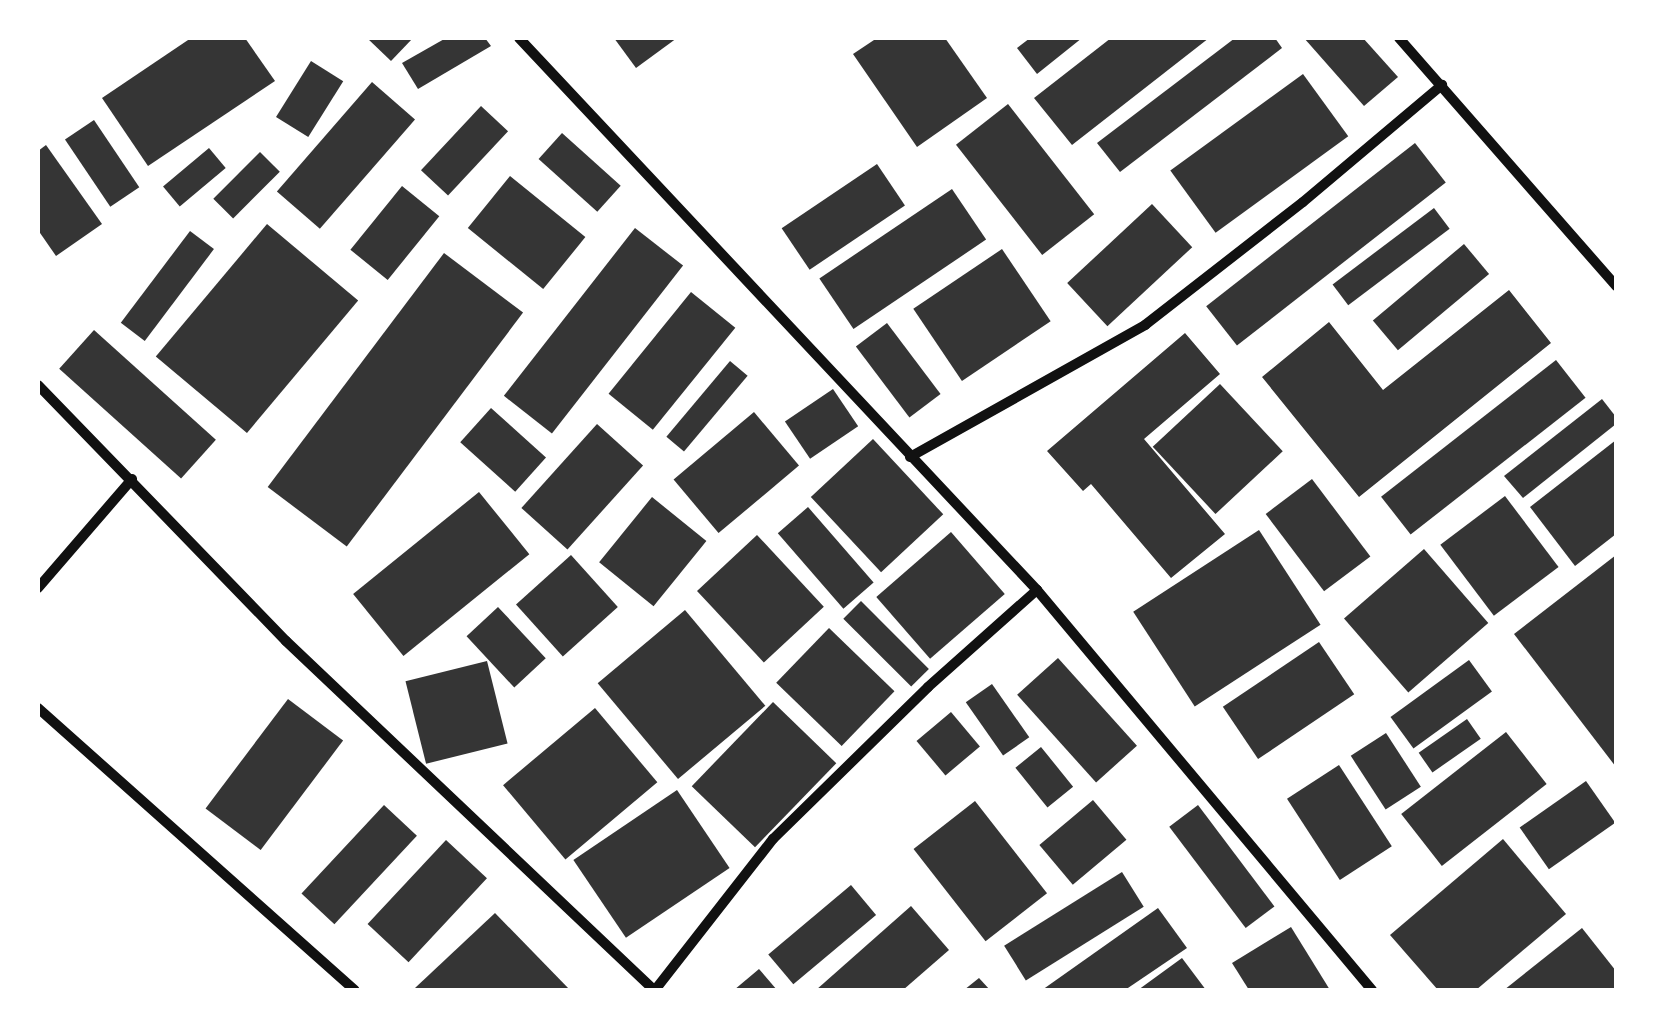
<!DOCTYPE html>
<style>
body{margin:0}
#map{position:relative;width:1654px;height:1028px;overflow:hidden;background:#fff;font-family:"Titillium Web",sans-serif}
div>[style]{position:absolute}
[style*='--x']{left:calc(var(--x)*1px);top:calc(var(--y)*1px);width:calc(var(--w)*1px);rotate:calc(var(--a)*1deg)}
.building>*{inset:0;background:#353535;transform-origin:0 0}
.minor>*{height:10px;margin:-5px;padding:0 5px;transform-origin:5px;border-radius:5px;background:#111}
span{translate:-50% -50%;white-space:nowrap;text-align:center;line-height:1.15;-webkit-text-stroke:8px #fff;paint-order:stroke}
.frame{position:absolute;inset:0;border:40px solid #fff;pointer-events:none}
</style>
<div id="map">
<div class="building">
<i style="clip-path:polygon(191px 38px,245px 38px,275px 81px,148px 166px,102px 98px)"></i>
<i style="clip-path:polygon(367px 38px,413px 38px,391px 61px)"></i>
<i style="clip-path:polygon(446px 38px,485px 38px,491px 46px,418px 89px,402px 63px)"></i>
<i style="clip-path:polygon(614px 38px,677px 38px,636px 68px)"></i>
<i style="clip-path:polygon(877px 38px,945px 38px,987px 98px,917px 147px,853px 54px)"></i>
<i style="clip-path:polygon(1030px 38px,1082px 38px,1037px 74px,1017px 48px)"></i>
<i style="clip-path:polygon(1111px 38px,1209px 38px,1072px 145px,1034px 98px)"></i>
<i style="clip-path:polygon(1235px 38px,1275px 38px,1282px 48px,1120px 172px,1097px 143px)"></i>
<i style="clip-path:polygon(1304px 38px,1363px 38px,1398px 77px,1364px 106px)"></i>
<i style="left:311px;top:61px;width:38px;height:66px;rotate:32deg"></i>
<i style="left:1303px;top:74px;width:77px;height:164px;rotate:54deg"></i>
<i style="left:372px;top:82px;width:57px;height:145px;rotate:41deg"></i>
<i style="left:1008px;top:104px;width:140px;height:66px;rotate:52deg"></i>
<i style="left:481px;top:106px;width:37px;height:88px;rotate:43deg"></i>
<i style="left:94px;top:120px;width:81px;height:35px;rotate:56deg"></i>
<i style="left:562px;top:133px;width:79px;height:35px;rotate:42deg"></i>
<i style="left:1415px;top:143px;width:50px;height:265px;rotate:52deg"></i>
<i style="clip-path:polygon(46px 145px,102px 224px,56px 256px,38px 230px,38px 151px)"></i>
<i style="left:209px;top:148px;width:26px;height:60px;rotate:50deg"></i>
<i style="left:260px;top:152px;width:28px;height:66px;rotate:45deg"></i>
<i style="left:877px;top:164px;width:50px;height:115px;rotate:56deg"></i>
<i style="left:510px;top:176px;width:97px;height:67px;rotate:39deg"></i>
<i style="left:402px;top:186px;width:48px;height:82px;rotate:39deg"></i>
<i style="left:952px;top:189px;width:61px;height:160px;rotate:56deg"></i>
<i style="left:1152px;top:204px;width:59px;height:116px;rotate:47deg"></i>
<i style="left:1434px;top:208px;width:26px;height:127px;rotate:53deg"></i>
<i style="left:267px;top:224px;width:119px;height:173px;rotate:40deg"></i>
<i style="left:635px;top:228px;width:61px;height:213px;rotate:38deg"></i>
<i style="left:190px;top:231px;width:30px;height:115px;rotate:37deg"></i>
<i style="left:1464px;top:244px;width:39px;height:119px;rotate:50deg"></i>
<i style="left:1002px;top:249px;width:87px;height:107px;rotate:56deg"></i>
<i style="left:444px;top:253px;width:99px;height:293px;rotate:37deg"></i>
<i style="clip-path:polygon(1509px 290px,1551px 343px,1359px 497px,1262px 377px,1329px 322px,1383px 390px)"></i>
<i style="left:691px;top:292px;width:57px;height:131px;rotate:39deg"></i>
<i style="left:887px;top:323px;width:89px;height:39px;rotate:53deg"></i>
<i style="left:94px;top:330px;width:164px;height:52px;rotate:42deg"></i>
<i style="clip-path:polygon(1185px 333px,1220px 374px,1144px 439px,1225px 534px,1171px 578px,1091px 484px,1083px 491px,1047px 451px)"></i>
<i style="left:1556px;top:360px;width:48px;height:222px;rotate:52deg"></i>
<i style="left:730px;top:361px;width:23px;height:99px;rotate:40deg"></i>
<i style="left:1220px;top:384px;width:92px;height:92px;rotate:47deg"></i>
<i style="left:833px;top:389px;width:45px;height:58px;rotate:56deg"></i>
<i style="clip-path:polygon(1602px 399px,1616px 417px,1616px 424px,1523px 498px,1504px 476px)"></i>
<i style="left:491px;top:408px;width:74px;height:46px;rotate:42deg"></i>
<i style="left:754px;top:412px;width:70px;height:105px;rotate:50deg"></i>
<i style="left:597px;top:424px;width:62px;height:113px;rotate:42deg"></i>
<i style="left:873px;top:439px;width:103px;height:85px;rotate:47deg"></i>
<i style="clip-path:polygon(1616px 440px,1616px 534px,1575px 566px,1530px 507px)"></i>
<i style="left:1312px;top:479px;width:97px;height:58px;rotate:53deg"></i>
<i style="left:479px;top:492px;width:80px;height:162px;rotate:51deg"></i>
<i style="left:1505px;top:496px;width:89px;height:81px;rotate:53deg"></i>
<i style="left:652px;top:497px;width:70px;height:84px;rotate:39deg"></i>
<i style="left:808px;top:507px;width:100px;height:40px;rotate:49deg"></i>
<i style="left:1259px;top:530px;width:113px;height:150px;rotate:57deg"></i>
<i style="left:951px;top:532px;width:82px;height:99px;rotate:49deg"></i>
<i style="left:757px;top:535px;width:98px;height:82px;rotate:47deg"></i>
<i style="left:1424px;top:549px;width:98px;height:106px;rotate:49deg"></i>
<i style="left:571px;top:555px;width:70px;height:74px;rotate:48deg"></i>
<i style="clip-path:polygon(1616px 555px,1616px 767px,1514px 634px)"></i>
<i style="left:861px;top:601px;width:96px;height:25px;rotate:45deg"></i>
<i style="left:498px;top:607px;width:70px;height:43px;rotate:47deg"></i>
<i style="left:685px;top:610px;width:125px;height:114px;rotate:50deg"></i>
<i style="left:829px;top:628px;width:91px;height:76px;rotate:44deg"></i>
<i style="left:1319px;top:642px;width:63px;height:116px;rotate:56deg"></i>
<i style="left:1058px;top:658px;width:118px;height:55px;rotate:48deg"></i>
<i style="left:1469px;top:660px;width:39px;height:97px;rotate:54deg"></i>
<i style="left:487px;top:661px;width:85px;height:84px;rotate:76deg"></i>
<i style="left:992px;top:684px;width:65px;height:32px;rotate:55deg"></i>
<i style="left:288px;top:699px;width:69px;height:137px;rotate:37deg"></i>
<i style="left:773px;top:702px;width:88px;height:117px;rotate:44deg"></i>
<i style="left:595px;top:708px;width:97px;height:120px;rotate:50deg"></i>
<i style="left:951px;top:712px;width:45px;height:45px;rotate:50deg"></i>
<i style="left:1467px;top:719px;width:24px;height:59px;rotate:55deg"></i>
<i style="left:1506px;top:732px;width:66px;height:133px;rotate:52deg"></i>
<i style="left:1386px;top:733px;width:64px;height:42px;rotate:57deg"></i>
<i style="left:1041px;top:747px;width:51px;height:33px;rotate:51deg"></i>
<i style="left:1339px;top:765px;width:97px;height:62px;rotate:57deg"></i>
<i style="left:1586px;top:781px;width:51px;height:81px;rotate:55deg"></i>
<i style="left:677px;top:790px;width:94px;height:125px;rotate:56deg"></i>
<i style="left:1093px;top:800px;width:52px;height:70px;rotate:50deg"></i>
<i style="left:975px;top:801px;width:117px;height:78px;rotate:52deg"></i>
<i style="left:384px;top:805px;width:45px;height:121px;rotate:43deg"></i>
<i style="left:1198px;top:805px;width:127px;height:36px;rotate:53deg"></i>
<i style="clip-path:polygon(1503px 839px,1566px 914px,1476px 990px,1438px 990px,1390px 935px)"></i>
<i style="left:446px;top:840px;width:56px;height:115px;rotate:43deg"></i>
<i style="left:1122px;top:872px;width:41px;height:139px;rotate:58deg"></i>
<i style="left:851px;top:885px;width:39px;height:108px;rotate:50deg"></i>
<i style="clip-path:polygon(911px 906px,949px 950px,903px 990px,816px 990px)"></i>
<i style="clip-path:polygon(1158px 908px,1187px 948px,1125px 990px,1042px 990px)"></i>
<i style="clip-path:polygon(495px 913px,570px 990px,417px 990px,415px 988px)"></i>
<i style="clip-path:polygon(1291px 927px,1330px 990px,1249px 990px,1232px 963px)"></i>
<i style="clip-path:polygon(1582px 928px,1616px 971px,1616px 990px,1504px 990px)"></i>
<i style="clip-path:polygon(1182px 958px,1206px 990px,1138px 990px)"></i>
<i style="clip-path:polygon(759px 969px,777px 990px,734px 990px)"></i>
<i style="clip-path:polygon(979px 978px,990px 990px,964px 990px)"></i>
</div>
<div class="minor">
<i style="--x:519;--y:38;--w:757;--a:46.82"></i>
<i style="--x:1037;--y:590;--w:522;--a:50.05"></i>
<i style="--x:1399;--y:38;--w:330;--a:48.8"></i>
<i style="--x:38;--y:385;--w:356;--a:45.9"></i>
<i style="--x:286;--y:641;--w:507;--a:43.48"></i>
<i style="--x:910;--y:457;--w:270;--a:-29.3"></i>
<i style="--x:1145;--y:325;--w:200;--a:-37.9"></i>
<i style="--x:1303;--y:202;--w:182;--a:-40.1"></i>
<i style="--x:38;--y:588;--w:144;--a:-49.2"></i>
<i style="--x:38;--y:708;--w:424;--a:41.7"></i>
<i style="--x:655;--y:990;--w:192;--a:-52"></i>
<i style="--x:773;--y:839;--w:217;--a:-44.4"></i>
<i style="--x:928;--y:687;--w:146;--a:-41.7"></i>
</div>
<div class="frame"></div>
</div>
